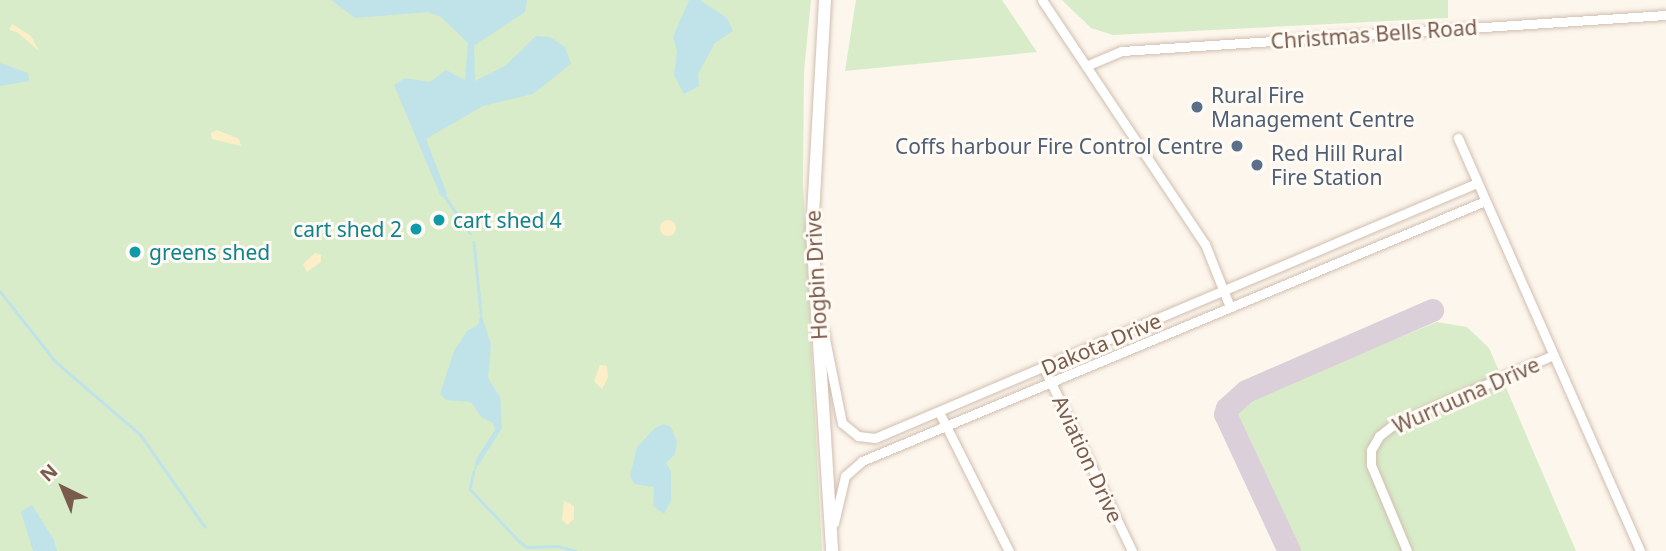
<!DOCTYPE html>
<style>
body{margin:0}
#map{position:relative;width:1666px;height:551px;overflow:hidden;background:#fdf6ec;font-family:"Noto Sans",sans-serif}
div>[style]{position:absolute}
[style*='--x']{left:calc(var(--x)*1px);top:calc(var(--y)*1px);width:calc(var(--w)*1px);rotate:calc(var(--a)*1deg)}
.green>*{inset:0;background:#d8ecc9}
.sand>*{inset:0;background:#fcefc7}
.round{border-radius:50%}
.water>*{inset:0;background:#bfe3e8}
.stream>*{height:2.5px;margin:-1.25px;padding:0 1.25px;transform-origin:1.25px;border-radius:1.25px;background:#bfe3e8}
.taxiway>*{height:23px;margin:-11.5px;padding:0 11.5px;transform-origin:11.5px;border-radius:11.5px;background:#dbcfda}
.roads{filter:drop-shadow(0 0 2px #d1beb0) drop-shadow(0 0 2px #d1beb0)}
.street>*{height:9px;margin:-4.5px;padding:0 4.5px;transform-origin:4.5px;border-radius:4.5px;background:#fff}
.secondary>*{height:12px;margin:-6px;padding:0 6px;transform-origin:6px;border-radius:6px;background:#fff}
.dots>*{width:19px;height:19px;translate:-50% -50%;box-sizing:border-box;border:4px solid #fffaf3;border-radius:50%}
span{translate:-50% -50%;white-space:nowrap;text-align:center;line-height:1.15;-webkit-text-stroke:6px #fffaf3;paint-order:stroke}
.street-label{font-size:21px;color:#7a5c4d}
.service-label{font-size:21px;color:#4e5e75}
.left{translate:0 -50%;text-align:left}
.right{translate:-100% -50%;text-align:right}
.culture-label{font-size:21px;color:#0d838f}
.north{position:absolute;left:28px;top:453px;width:70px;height:70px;-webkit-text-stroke:5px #fffaf3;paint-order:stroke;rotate:317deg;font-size:19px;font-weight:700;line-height:28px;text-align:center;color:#7a5c4d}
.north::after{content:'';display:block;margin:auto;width:24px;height:32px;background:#7a5c4d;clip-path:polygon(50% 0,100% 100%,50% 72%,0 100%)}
</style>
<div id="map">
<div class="green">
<i style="clip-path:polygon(0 0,811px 0,804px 72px,803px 184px,822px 551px,0 551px)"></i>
<i style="clip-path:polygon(856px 0,1002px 0,1037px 52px,845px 71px)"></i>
<i style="clip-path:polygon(1062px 0,1448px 0,1448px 18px,1113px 35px,1091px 28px)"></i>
<i style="clip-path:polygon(1437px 322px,1467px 327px,1489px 348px,1576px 551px,1300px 551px,1236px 427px,1236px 412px,1255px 397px)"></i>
</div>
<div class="sand">
<i style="clip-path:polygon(12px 24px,31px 36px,39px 51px,17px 32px,9px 30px)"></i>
<i style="clip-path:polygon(217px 130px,239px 139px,241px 146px,212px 139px,211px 133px)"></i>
<i class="round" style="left:660px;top:220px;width:16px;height:16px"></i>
<i style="clip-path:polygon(315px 253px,321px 255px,321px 262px,307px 272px,303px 264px)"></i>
<i style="clip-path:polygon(600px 365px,607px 366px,608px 378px,602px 389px,594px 381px)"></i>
<i style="clip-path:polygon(564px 501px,574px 506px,574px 519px,567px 525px,562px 520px)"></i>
</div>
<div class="water">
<i style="clip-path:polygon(331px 0,527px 0,525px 12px,474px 46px,475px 81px,505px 66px,536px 36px,550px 37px,565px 47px,571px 64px,533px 94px,483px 106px,426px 139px,447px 194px,441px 197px,394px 85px,405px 78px,430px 82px,446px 70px,465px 80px,468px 43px,441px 17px,428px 12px,355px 18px)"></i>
<i style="clip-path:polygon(689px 0,700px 0,727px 18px,733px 31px,715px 43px,698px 74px,699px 86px,684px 94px,674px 75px,677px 51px,673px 37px)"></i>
<i style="clip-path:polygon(0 63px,28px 73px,29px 81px,0 86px)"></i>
<i style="clip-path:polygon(481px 313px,491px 345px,488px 378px,500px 397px,502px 428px,474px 472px,476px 459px,495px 430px,493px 423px,482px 418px,471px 402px,446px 400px,440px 394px,454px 351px,467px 331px,478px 325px)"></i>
<i style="clip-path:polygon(664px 424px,671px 427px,677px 442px,675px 454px,666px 463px,671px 471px,671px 501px,664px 514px,653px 506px,654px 487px,634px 484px,630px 476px,637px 447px,655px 428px)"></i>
<i style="clip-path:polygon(32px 505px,54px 540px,57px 551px,33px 551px,21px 512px)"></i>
</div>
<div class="stream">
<i style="--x:444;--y:195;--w:46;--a:55.6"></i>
<i style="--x:474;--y:242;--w:71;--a:84.4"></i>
<i style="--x:0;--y:291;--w:89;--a:51.8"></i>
<i style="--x:55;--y:361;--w:112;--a:40.7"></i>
<i style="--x:140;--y:434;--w:113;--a:55"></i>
<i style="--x:474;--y:472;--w:17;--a:103"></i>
<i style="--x:470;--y:489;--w:71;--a:46.7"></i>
<i style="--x:519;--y:541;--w:10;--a:37"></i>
<i style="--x:527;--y:547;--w:31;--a:-2"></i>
<i style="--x:558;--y:546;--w:18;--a:16"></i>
</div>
<div class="taxiway">
<i style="--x:1289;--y:551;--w:151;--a:-115"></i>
<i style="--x:1225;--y:414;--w:6;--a:-72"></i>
<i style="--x:1227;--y:408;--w:25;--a:-42"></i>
<i style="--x:1246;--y:391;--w:203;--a:-23.5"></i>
</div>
<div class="roads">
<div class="street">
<i style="--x:1042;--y:0;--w:293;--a:56.3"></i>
<i style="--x:1205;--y:244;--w:68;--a:68.4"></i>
<i style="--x:1086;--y:66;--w:39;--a:-23"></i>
<i style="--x:1122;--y:51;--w:545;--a:-3.79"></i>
<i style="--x:1458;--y:138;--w:451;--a:66.2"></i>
<i style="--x:823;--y:329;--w:96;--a:78.6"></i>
<i style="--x:842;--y:423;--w:21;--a:39"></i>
<i style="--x:858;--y:436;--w:17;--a:7"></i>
<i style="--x:875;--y:438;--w:654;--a:-22.96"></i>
<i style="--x:1044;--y:368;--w:203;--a:64.3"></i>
<i style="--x:939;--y:412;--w:156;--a:63.3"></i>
<i style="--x:834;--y:523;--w:48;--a:-76.8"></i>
<i style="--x:845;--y:476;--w:23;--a:-41"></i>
<i style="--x:862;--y:461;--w:675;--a:-22.65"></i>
<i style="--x:1407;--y:551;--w:93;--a:-112.7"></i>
<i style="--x:1371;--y:465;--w:15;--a:-90"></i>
<i style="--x:1371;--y:450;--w:16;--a:-60"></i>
<i style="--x:1379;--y:436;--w:18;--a:-38"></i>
<i style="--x:1393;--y:425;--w:175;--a:-23.6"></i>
</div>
<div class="secondary">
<i style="--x:825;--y:0;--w:231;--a:93.2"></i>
<i style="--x:812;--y:231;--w:321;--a:86.4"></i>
</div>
</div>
<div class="dots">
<i style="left:1197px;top:107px;background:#5c6f8a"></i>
<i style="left:1237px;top:146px;background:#5c6f8a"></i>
<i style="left:1257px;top:165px;background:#5c6f8a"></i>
<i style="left:439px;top:220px;background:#0f9aa8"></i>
<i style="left:416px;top:229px;background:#0f9aa8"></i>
<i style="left:135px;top:252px;background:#0f9aa8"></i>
</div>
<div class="street-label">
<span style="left:1374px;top:34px;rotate:-4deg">Christmas Bells Road</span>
<span style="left:816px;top:275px;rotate:-93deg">Hogbin Drive</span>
<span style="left:1101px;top:344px;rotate:-23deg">Dakota Drive</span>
<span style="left:1466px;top:395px;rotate:-24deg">Wurruuna Drive</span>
<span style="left:1088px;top:459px;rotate:65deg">Aviation Drive</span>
</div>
<div class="service-label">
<span class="left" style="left:1211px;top:107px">Rural Fire<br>Management Centre</span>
<span class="right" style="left:1223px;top:146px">Coffs harbour Fire Control Centre</span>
<span class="left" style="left:1271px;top:165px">Red Hill Rural<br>Fire Station</span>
</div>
<div class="culture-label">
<span class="left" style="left:453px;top:220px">cart shed 4</span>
<span class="right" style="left:402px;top:229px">cart shed 2</span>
<span class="left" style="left:149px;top:252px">greens shed</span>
</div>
<div class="north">N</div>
</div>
